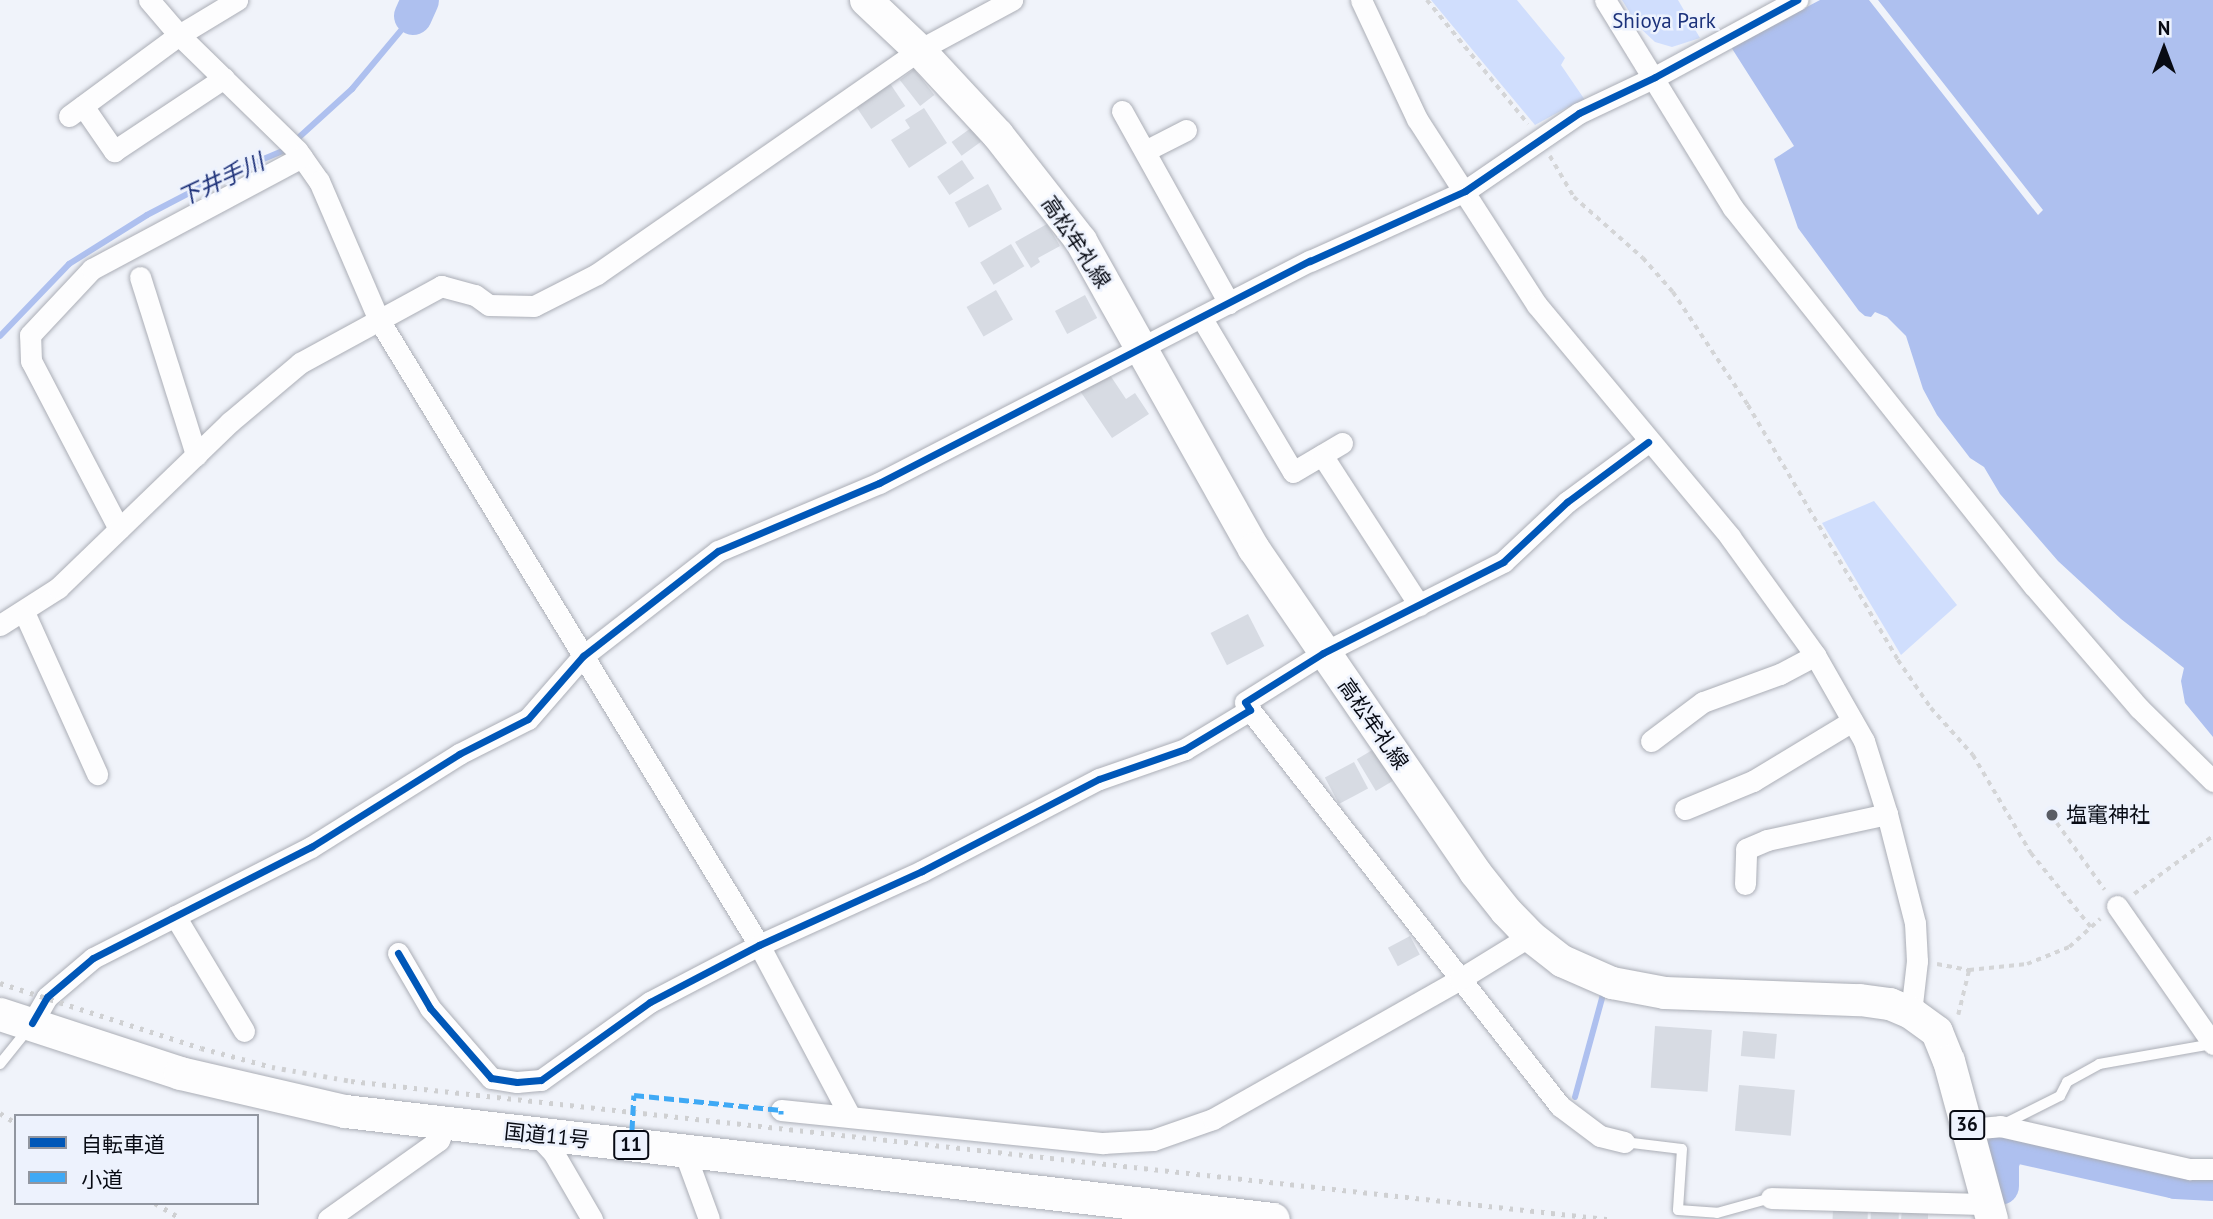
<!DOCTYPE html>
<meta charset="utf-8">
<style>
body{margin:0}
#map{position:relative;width:2213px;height:1219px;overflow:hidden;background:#f0f3fa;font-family:"PT Sans","Noto Sans JP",sans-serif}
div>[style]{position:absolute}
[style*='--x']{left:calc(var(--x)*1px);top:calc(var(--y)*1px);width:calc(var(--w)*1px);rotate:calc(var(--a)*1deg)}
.green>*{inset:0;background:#d0defd}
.water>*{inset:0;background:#aec0ef}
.stream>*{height:6px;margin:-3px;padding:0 3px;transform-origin:3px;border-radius:3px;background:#aec0ef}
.river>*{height:38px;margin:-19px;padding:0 19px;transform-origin:19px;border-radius:19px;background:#aec0ef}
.building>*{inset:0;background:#d7dbe3;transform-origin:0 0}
.path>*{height:3.5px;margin-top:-1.75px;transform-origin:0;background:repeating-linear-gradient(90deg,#d4d5d7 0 5px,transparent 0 10px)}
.roads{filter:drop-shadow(0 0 2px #abaeb6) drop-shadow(0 0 2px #abaeb6)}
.service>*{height:10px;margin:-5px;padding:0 5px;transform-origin:5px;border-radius:5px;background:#fdfdfe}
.minor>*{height:21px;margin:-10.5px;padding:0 10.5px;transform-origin:10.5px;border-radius:10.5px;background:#fdfdfe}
.primary>*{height:32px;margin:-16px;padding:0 16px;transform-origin:16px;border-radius:16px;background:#fdfdfe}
.trunk>*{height:33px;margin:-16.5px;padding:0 16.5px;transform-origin:16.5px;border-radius:16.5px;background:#fdfdfe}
.rail>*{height:5px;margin-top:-2.5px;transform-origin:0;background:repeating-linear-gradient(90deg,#cfd0d2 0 3.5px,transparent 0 10.5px)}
.quiet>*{height:5px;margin-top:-2.5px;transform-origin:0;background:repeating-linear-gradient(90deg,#3fa9f5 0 10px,transparent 0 15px)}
.cycleway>*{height:7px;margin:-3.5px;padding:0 3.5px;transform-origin:3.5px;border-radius:3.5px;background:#0057b8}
.dots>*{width:19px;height:19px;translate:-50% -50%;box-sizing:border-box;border:4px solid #edf2fd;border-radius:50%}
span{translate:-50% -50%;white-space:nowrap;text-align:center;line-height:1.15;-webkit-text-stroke:5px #edf2fd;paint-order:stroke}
.shield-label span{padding:2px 5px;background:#edf2fd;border:2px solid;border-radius:5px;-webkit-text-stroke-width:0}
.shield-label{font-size:19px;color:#080b14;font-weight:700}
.park-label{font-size:21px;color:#1c327b}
.street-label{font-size:21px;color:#080b14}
.poi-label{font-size:21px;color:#080b14}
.left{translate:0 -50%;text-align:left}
.water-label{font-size:23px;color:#192d76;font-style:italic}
.legend{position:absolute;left:14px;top:1114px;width:245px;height:91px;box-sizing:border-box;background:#edf2fd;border:2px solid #9196a0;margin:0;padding:9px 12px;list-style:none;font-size:21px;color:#080b14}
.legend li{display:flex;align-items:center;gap:14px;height:35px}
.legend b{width:35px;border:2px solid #9196a0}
.north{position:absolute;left:2129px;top:14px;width:70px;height:70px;-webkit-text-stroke:5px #edf2fd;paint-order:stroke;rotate:0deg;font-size:19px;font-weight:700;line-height:28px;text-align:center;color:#080b14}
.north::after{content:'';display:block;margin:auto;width:24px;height:32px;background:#080b14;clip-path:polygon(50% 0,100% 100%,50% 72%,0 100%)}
</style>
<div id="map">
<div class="green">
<i style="clip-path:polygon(1431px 0,1517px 0,1565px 58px,1561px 65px,1587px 103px,1568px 107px,1535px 125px)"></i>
<i style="clip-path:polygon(1622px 0,1678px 0,1700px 38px,1672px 47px,1655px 42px,1638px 26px)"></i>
<i style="clip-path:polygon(1874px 501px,1957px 605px,1901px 655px,1822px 523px)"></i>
</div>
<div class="water">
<i style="clip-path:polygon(1820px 0,1869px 0,2038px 215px,2043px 210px,1878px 0,2213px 0,2213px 737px,2185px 703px,2181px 681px,2184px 668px,2121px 619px,2058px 561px,2000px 494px,1984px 467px,1970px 458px,1937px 415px,1923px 389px,1906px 336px,1887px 317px,1875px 312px,1871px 317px,1865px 316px,1859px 311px,1798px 228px,1774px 159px,1794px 146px,1731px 47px)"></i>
</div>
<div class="stream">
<i style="--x:0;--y:336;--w:100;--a:-46.2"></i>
<i style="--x:69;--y:264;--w:92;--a:-32.1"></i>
<i style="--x:147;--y:215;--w:76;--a:-27.6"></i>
<i style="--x:214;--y:180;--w:77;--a:-22.9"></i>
<i style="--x:285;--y:150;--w:91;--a:-42.3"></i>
<i style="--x:352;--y:89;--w:95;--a:-50.1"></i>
<i style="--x:1575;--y:1097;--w:110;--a:-74.7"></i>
</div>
<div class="river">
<i style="--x:413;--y:16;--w:17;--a:-66"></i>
<i style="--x:2000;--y:1186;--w:23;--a:-90"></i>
<i style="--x:2000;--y:1163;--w:14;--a:-69"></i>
<i style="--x:2005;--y:1150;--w:13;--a:-29"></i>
<i style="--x:2016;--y:1144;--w:164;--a:12.7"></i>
<i style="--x:2176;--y:1180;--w:37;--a:3"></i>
</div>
<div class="building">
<i style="left:914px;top:69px;width:33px;height:18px;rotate:52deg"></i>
<i style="left:889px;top:82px;width:29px;height:41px;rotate:56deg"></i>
<i style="clip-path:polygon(924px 108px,947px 143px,909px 168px,891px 140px,910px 128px,905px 120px)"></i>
<i style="left:971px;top:128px;width:17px;height:24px;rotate:54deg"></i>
<i style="left:962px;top:160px;width:22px;height:30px;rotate:56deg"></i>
<i style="left:988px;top:184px;width:29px;height:38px;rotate:61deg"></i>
<i style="clip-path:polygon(1047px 224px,1060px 246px,1038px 258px,1040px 262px,1031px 268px,1015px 242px)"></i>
<i style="left:1011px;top:244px;width:26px;height:36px;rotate:59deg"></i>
<i style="left:996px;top:290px;width:34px;height:34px;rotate:60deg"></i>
<i style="left:1085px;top:295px;width:26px;height:34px;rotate:62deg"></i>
<i style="clip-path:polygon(1106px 369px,1126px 399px,1135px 393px,1149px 414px,1112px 438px,1078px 388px)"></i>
<i style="left:1248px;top:614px;width:36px;height:42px;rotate:63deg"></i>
<i style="left:1374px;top:749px;width:37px;height:20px;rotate:59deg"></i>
<i style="left:1354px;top:762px;width:30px;height:33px;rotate:62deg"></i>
<i style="left:1410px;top:936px;width:21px;height:25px;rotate:62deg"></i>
<i style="left:1655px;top:1026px;width:57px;height:62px;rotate:4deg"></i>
<i style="left:1743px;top:1031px;width:34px;height:25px;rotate:5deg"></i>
<i style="left:1739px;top:1085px;width:56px;height:46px;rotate:5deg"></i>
<i style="left:1833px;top:1207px;width:35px;height:12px;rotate:2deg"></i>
<i style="left:1871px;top:1208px;width:28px;height:11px;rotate:2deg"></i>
<i style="clip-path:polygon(1902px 1210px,1928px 1211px,1928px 1219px,1901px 1219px)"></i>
</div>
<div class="path">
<i style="--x:1427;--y:0;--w:160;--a:50.8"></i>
<i style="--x:1550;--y:156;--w:48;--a:59.7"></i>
<i style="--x:1574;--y:197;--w:92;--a:41.5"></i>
<i style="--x:1643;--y:258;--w:45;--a:48.6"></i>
<i style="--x:1673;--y:292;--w:136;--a:56.4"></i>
<i style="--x:1748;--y:405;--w:296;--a:59.5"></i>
<i style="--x:1898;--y:660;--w:58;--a:55.5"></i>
<i style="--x:1931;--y:708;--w:63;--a:48.2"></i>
<i style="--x:1973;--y:755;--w:114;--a:59.4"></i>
<i style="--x:2031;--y:853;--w:95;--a:51"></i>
<i style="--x:2057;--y:823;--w:82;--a:54.4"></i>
<i style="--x:2134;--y:894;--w:98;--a:-36.3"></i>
<i style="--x:1937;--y:964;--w:33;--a:11"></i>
<i style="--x:1969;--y:970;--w:58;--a:-5.9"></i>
<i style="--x:2027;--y:964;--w:45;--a:-22"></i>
<i style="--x:2069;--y:947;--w:42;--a:-42.1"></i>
<i style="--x:1958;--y:1015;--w:46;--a:-76.3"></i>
</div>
<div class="roads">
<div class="service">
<i style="--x:0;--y:1064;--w:46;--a:-51.1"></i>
<i style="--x:2002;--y:1125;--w:65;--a:-26.6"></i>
<i style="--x:2060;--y:1096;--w:16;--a:-63"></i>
<i style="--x:2067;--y:1082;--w:37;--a:-29"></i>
<i style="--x:2099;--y:1064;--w:116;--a:-10"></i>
<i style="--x:1624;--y:1142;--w:58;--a:6.9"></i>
<i style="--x:1682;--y:1149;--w:61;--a:93.8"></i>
<i style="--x:1678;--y:1210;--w:39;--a:4"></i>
<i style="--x:1717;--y:1213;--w:56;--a:-15.5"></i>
</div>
<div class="minor">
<i style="--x:149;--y:0;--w:46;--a:49.4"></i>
<i style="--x:179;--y:35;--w:165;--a:44.3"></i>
<i style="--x:297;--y:150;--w:38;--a:55"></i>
<i style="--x:319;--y:181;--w:151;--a:66.7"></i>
<i style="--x:379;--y:320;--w:731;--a:58.7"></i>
<i style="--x:759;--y:945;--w:194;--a:62"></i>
<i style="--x:1361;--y:0;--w:132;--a:64.8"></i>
<i style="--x:1417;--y:119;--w:221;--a:57.2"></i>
<i style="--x:1537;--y:305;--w:302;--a:50.2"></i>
<i style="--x:1730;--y:537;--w:145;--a:54.2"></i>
<i style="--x:1815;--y:655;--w:99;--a:60.3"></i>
<i style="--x:1864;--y:741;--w:77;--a:72.5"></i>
<i style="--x:1887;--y:814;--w:113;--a:75.6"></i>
<i style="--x:1915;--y:923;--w:38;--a:87"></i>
<i style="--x:1917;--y:961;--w:52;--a:96.6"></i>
<i style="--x:1605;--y:0;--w:244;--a:58.4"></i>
<i style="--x:1733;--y:208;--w:483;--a:51.5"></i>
<i style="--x:2034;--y:586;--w:161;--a:49.3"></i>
<i style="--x:2139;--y:708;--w:104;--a:44.6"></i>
<i style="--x:83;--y:106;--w:55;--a:55.4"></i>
<i style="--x:114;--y:151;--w:132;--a:-33.6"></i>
<i style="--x:1122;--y:111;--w:220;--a:60.9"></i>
<i style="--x:69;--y:116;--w:137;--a:-36.4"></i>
<i style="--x:179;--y:35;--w:68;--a:-31.1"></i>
<i style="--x:1145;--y:151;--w:46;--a:-27.1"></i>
<i style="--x:140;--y:277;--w:187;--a:72.5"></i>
<i style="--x:1201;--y:317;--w:180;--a:59.3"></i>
<i style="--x:1293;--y:472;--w:57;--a:-30.6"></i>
<i style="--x:1322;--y:455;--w:179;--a:57.1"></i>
<i style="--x:119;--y:529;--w:190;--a:-117.6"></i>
<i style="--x:31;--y:361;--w:26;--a:-92"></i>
<i style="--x:30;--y:335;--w:91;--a:-46.8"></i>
<i style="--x:92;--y:269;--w:238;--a:-28.1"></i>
<i style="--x:24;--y:612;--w:178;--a:65.7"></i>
<i style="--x:0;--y:625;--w:69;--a:-32.5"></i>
<i style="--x:58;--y:588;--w:239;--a:-44"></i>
<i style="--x:230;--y:422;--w:92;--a:-40.1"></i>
<i style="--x:300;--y:363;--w:161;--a:-28.6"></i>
<i style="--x:441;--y:286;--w:35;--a:15"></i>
<i style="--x:475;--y:295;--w:17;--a:36"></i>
<i style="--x:489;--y:305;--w:45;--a:1.3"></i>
<i style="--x:534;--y:306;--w:71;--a:-26.9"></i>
<i style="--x:597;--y:274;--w:392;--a:-34.8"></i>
<i style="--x:919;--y:50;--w:106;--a:-28.3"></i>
<i style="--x:1250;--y:710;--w:503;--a:51.95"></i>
<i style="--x:1560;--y:1106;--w:50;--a:36.9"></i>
<i style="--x:1600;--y:1136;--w:25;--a:14"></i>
<i style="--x:1651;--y:741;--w:65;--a:-36.9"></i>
<i style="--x:1703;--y:702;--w:82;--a:-20"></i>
<i style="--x:1780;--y:674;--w:40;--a:-28"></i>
<i style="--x:1685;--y:809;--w:74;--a:-22.4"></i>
<i style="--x:1753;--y:781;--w:116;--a:-31.2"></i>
<i style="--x:1745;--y:884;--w:35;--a:-88"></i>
<i style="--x:1746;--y:849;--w:23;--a:-23"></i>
<i style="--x:1767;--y:840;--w:123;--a:-12.2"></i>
<i style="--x:2117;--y:906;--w:168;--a:55.2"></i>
<i style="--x:175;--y:916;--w:134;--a:59"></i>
<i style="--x:398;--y:953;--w:64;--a:59.8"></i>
<i style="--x:430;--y:1008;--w:93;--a:48.9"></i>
<i style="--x:491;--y:1078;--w:26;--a:9"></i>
<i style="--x:517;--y:1082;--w:24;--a:-5"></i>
<i style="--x:541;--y:1080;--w:134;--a:-35.6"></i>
<i style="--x:650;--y:1002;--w:123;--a:-27.6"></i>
<i style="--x:759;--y:945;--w:179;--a:-24.4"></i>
<i style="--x:922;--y:871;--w:199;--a:-27.5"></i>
<i style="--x:1099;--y:779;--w:91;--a:-19.2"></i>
<i style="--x:1185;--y:749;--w:76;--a:-31"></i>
<i style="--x:1250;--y:710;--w:9;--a:-122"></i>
<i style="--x:1245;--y:702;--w:92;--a:-32.1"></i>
<i style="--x:1323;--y:653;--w:202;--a:-26.8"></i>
<i style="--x:1503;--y:562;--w:88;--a:-43.2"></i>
<i style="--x:1567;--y:502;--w:101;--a:-36.5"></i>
<i style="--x:32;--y:1023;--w:30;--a:-60"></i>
<i style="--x:47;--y:997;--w:60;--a:-40.3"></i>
<i style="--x:93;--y:958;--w:245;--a:-27"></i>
<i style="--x:311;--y:847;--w:175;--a:-32.1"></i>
<i style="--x:459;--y:754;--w:77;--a:-26.9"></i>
<i style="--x:528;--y:719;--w:84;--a:-48.9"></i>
<i style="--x:583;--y:656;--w:171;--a:-37.9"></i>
<i style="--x:718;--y:551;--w:175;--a:-22.9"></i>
<i style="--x:879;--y:483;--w:485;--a:-27.3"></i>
<i style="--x:1310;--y:261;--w:170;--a:-24.3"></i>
<i style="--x:1465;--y:191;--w:138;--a:-34.4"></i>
<i style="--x:1579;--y:113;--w:84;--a:-25.3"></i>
<i style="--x:1655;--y:77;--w:162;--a:-28.5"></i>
<i style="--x:781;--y:1110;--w:324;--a:5.9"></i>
<i style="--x:1103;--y:1143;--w:50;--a:-3.4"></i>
<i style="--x:1153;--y:1140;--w:64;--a:-19.3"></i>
<i style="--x:1213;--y:1119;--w:284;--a:-29.5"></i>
<i style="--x:1460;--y:979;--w:82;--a:-31.6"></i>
<i style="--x:1968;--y:1129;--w:32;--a:-5"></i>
<i style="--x:2000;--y:1126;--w:195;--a:12.8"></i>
<i style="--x:2190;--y:1169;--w:23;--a:0"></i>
<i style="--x:537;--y:1135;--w:23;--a:47"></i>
<i style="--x:553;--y:1152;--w:78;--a:59.8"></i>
<i style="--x:684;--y:1151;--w:72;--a:69.8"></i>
<i style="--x:1771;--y:1198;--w:218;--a:1.6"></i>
<i style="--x:328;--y:1219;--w:136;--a:-35.4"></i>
<i style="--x:439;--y:1140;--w:16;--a:-68"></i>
</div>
<div class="primary">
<i style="--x:866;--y:0;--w:73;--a:43.3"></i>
<i style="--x:919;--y:50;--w:116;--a:47.1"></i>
<i style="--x:998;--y:135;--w:135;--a:51.9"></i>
<i style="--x:1081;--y:241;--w:353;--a:60.7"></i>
<i style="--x:1254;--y:549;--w:391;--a:55.6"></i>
<i style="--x:1475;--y:872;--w:50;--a:51.5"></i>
<i style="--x:1506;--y:911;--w:35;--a:46"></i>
<i style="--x:1530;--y:936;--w:41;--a:38"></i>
<i style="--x:1562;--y:961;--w:55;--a:23.7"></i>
<i style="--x:1612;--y:983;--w:54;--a:10.7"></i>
<i style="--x:1665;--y:993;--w:195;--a:2.1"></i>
<i style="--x:1860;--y:1000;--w:30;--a:8"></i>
<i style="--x:1890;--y:1004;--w:23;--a:23"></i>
<i style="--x:1911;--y:1013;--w:32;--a:36"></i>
<i style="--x:1937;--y:1032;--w:31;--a:68"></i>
<i style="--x:1949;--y:1061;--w:164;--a:74.8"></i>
</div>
<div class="trunk">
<i style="--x:0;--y:1014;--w:189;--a:18.1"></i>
<i style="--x:180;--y:1073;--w:169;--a:13"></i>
<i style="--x:345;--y:1111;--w:934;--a:6.64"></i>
</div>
</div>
<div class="rail">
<i style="--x:0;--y:983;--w:211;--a:17.9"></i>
<i style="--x:201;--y:1048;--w:73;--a:15"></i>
<i style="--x:272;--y:1067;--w:80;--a:10"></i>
<i style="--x:351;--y:1081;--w:1265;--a:6.27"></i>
<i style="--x:0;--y:1113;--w:19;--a:32"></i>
<i style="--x:155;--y:1203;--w:31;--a:31"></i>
</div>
<div class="quiet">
<i style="--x:632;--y:1130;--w:35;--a:-87"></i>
<i style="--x:634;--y:1095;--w:148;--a:5.8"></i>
<i style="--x:781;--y:1110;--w:4;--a:90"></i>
</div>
<div class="cycleway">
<i style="--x:398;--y:953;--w:64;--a:59.8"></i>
<i style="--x:430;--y:1008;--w:93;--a:48.9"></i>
<i style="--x:491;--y:1078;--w:26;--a:9"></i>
<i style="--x:517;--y:1082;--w:24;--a:-5"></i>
<i style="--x:541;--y:1080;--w:134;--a:-35.6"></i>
<i style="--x:650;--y:1002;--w:123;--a:-27.6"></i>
<i style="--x:759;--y:945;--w:179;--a:-24.4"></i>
<i style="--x:922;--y:871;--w:199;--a:-27.5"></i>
<i style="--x:1099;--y:779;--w:91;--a:-19.2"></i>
<i style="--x:1185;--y:749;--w:76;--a:-31"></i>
<i style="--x:1250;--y:710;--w:9;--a:-122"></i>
<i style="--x:1245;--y:702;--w:92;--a:-32.1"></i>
<i style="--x:1323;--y:653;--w:202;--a:-26.8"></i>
<i style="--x:1503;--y:562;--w:88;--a:-43.2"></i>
<i style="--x:1567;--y:502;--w:101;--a:-36.5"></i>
<i style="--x:32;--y:1023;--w:30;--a:-60"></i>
<i style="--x:47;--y:997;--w:60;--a:-40.3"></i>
<i style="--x:93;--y:958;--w:245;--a:-27"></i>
<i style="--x:311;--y:847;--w:175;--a:-32.1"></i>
<i style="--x:459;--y:754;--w:77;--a:-26.9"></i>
<i style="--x:528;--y:719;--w:84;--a:-48.9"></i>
<i style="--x:583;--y:656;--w:171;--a:-37.9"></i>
<i style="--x:718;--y:551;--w:175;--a:-22.9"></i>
<i style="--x:879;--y:483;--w:485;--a:-27.3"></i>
<i style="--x:1310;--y:261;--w:170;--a:-24.3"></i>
<i style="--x:1465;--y:191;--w:138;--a:-34.4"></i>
<i style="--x:1579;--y:113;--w:84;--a:-25.3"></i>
<i style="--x:1655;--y:77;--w:162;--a:-28.5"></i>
</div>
<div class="dots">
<i style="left:2052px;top:815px;background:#595c64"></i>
</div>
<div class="shield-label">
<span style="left:1967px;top:1125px">36</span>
<span style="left:631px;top:1145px">11</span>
</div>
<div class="park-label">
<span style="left:1664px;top:21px">Shioya Park</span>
</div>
<div class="street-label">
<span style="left:1076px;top:242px;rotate:56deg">高松牟礼線</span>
<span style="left:1373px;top:724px;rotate:55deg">高松牟礼線</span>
<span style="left:547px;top:1136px;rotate:6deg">国道11号</span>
</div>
<div class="poi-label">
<span class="left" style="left:2066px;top:815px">塩竃神社</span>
</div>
<div class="water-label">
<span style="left:221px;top:180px;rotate:-25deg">下井手川</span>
</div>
<ul class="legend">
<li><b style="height:9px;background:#0057b8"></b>自転車道</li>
<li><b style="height:9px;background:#3fa9f5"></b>小道</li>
</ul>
<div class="north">N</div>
</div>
